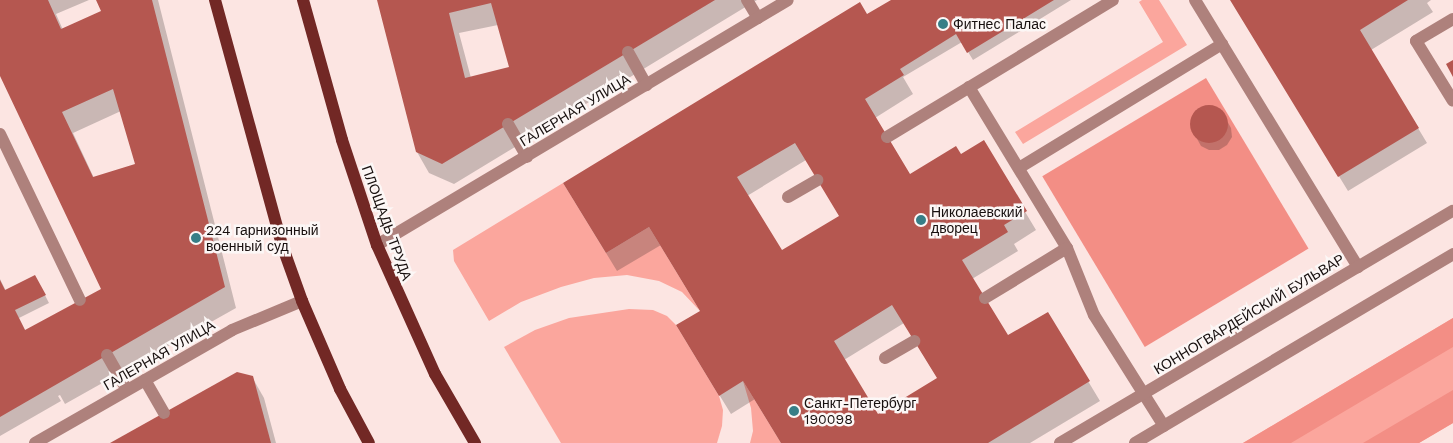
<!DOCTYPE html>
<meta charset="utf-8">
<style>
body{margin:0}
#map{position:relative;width:1453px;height:443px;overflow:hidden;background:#fce5e2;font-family:"Work Sans",sans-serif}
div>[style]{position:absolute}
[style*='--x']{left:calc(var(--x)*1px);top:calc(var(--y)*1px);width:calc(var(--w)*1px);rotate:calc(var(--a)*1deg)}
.green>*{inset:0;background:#fba69d}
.forest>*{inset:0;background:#f38e85;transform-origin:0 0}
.shadow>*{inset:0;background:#0003}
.building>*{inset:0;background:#b55750}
.round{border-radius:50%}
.service>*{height:12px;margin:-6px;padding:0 6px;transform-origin:6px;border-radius:6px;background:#ae817c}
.minor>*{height:12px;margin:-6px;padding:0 6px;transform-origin:6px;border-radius:6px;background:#ae817c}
.tertiary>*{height:12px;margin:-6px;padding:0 6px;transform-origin:6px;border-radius:6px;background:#ae817c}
.primary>*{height:12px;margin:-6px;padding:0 6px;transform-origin:6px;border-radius:6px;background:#722825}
.dots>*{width:14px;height:14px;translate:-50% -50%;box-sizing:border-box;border:2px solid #fcf7f6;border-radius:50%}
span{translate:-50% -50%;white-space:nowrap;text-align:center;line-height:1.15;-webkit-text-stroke:5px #fcf7f6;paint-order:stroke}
.poi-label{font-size:14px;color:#170f0e}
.left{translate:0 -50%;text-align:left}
.street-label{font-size:14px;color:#170f0e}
</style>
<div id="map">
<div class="green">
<i style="clip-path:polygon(1142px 0,1159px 0,1187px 45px,1023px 144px,1015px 132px,1163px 42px,1139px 2px)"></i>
<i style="clip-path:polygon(563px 183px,606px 253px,649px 227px,700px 311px,682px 292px,659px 281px,627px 275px,594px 278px,561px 287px,521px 302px,489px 321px,454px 261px,453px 250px)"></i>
<i style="clip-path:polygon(629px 309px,653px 310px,667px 316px,676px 325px,719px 396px,723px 410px,722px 426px,717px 443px,561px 443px,504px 347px,535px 330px,569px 318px)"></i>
<i style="clip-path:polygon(1453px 318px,1453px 423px,1419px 443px,1243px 443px)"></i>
<i style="clip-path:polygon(743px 381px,781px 443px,750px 443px,753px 431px,751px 408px)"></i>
</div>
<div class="forest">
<i style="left:1206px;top:78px;width:199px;height:191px;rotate:59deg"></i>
<i style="clip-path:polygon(1453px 318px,1453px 347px,1291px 443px,1243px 443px)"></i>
<i style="clip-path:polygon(1453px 390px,1453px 423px,1419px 443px,1363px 443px)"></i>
</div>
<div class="shadow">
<i style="clip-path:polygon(evenodd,0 0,89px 0,56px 14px,63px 30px,102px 12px,97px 0,158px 0,236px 308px,65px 404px,60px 395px,58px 396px,61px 401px,0 436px,0 279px,6px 291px,35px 276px,49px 303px,19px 318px,26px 332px,103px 289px,0 73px,0 0,121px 111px,137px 165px,94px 178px,73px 133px,121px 111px)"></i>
<i style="clip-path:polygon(evenodd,378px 0,757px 0,454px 184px,429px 173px,417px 152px,378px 0,498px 25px,511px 68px,471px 78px,459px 33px,498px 25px)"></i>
<i style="clip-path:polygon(evenodd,893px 0,1071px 0,973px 60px,962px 42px,903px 77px,913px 94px,875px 118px,910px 176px,961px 155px,983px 142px,1036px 230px,1014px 244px,1018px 251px,972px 279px,1008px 337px,1047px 313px,1100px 401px,1030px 443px,781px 443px,755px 399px,731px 414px,688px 344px,701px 312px,661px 245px,617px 271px,575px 202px,893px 0,806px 160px,840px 216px,781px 252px,747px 196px,806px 160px,893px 0,904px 323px,938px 379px,878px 415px,844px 360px,904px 323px)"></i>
<i style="clip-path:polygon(1231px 0,1431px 0,1427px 3px,1433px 12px,1371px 50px,1427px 143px,1348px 191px)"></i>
<i style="clip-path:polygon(1204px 106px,1213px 106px,1221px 110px,1231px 128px,1232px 137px,1227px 145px,1219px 150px,1209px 150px,1201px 146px,1191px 128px,1191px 119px,1195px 111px)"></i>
<i style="clip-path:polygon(252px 377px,264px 398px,276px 443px,115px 443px)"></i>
</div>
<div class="building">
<i style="clip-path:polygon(evenodd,0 0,48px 0,61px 29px,101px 11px,96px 0,152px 0,225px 287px,0 417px,0 280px,5px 290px,35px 275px,46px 295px,15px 310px,25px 330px,101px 289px,0 76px,0 0,113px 89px,135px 164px,93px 177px,62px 112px,113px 89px)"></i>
<i style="clip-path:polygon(evenodd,377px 0,715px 0,442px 164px,416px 152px,377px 0,491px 3px,509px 67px,465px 78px,449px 13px,491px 3px)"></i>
<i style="clip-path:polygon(evenodd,891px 0,1054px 0,967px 53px,956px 34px,900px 69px,904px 75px,865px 99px,910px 174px,956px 146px,961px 154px,984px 140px,1027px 211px,1004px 225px,1008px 232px,962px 260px,1008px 335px,1048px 312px,1090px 381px,988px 443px,781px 443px,743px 381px,719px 396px,676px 325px,700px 311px,649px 227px,606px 253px,563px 183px,860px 2px,867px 14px,891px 0,795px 143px,839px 216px,782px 250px,737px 177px,795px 143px,891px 0,892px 305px,937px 378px,878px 414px,834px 341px,892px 305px)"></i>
<i style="clip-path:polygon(1230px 0,1408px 0,1360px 30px,1419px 128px,1338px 177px)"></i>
<i style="clip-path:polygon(1453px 60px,1453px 77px,1446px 64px)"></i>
<i class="round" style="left:1190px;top:105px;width:38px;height:38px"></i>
<i style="clip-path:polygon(237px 372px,253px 376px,271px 443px,110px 443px)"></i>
</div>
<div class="service">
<i style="--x:747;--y:0;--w:21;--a:59"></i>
<i style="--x:1195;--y:0;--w:313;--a:58.6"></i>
<i style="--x:1453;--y:19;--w:43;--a:149.3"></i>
<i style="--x:1416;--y:41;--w:70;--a:58.3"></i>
<i style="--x:628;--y:52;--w:38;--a:61"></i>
<i style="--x:969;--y:87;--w:188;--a:58.7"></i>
<i style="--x:1067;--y:248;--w:72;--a:68.1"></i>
<i style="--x:1094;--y:315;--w:131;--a:57.8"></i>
<i style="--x:508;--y:124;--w:38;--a:60"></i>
<i style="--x:0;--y:134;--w:184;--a:64.3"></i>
<i style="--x:887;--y:137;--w:264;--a:-31.2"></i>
<i style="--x:1019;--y:168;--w:238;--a:-31.4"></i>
<i style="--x:788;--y:197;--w:34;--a:-30"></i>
<i style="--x:985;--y:298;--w:96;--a:-31.4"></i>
<i style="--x:107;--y:355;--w:40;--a:60.3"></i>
<i style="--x:885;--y:358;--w:34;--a:-30"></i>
<i style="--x:145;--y:380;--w:38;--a:60"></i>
</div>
<div class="minor">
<i style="--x:377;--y:245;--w:478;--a:-30.8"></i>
<i style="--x:35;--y:443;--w:227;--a:-29.8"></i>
<i style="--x:232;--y:330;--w:76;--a:-22.5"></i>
<i style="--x:1135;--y:443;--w:370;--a:-30.7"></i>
</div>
<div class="tertiary">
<i style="--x:1060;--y:443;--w:456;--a:-30.6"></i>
</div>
<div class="primary">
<i style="--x:215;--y:0;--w:254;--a:74.7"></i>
<i style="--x:282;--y:245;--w:59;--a:70.3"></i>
<i style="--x:302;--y:301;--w:96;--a:66.6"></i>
<i style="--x:340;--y:389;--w:61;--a:61.8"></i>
<i style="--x:303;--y:0;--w:145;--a:74.4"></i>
<i style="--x:342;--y:140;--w:111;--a:71.6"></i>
<i style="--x:377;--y:245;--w:141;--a:65.8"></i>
<i style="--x:435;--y:374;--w:80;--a:59.9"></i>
</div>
<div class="dots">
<i style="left:943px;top:24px;background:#377e87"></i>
<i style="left:921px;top:220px;background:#377e87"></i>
<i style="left:196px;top:238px;background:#377e87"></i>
<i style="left:794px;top:411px;background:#377e87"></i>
</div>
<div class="poi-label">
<span class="left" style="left:953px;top:24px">Фитнес Палас</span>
<span class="left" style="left:931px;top:220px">Николаевский<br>дворец</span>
<span class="left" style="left:206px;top:238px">224 гарнизонный<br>военный суд</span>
<span class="left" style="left:804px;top:411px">Санкт-Петербург<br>190098</span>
</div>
<div class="street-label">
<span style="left:575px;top:110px;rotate:-31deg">ГАЛЕРНАЯ УЛИЦА</span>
<span style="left:387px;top:223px;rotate:70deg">ПЛОЩАДЬ ТРУДА</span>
<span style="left:1249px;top:314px;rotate:-31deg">КОННОГВАРДЕЙСКИЙ БУЛЬВАР</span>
<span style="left:159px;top:355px;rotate:-30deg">ГАЛЕРНАЯ УЛИЦА</span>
</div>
</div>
